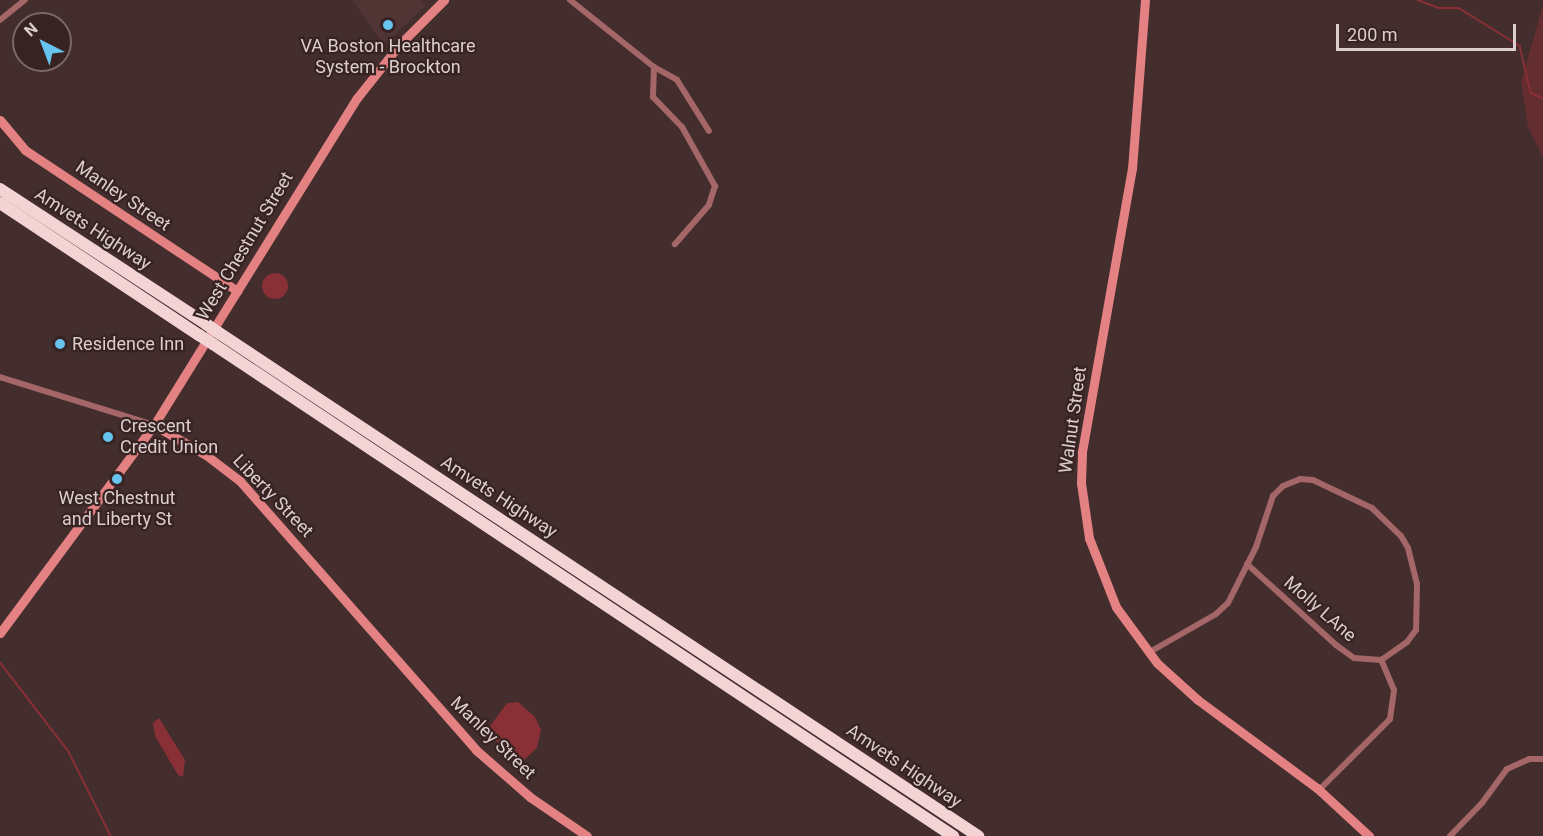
<!DOCTYPE html>
<style>
body{margin:0}
#map{position:relative;width:1543px;height:836px;overflow:hidden;background:#432d2d;font-family:Roboto,sans-serif}
div>[style]{position:absolute}
[style*='--x']{left:calc(var(--x)*1px);top:calc(var(--y)*1px);width:calc(var(--w)*1px);rotate:calc(var(--a)*1deg)}
.built>*{inset:0;background:#513434}
.green>*{inset:0;background:#642d2f}
.water>*{inset:0;background:#883036}
.round{border-radius:50%}
.stream>*{height:1.5px;margin:-0.75px;padding:0 0.75px;transform-origin:0.75px;border-radius:0.75px;background:#883036}
.street>*{height:6px;margin:-3px;padding:0 3px;transform-origin:3px;border-radius:3px;background:#a56667}
.secondary>*{height:9px;margin:-4.5px;padding:0 4.5px;transform-origin:4.5px;border-radius:4.5px;background:#e48183}
.highway>*{height:12px;margin:-6px;padding:0 6px;transform-origin:6px;border-radius:6px;background:#f3d3d3}
.highway-bridge>*{height:12px;margin:-6px;padding:0 6px;transform-origin:6px;border-radius:6px;background:#f3d3d3}
.dots>*{width:16px;height:16px;translate:-50% -50%;box-sizing:border-box;border:3px solid #382323;border-radius:50%}
span{translate:-50% -50%;white-space:nowrap;text-align:center;line-height:1.15;-webkit-text-stroke:4.5px #382323;paint-order:stroke}
.poi-label{font-size:18px;color:#dccece}
.left{translate:0 -50%;text-align:left}
.street-label{font-size:18px;color:#dccece}
.north{position:absolute;left:12px;top:12px;width:60px;height:60px;box-sizing:border-box;background:#382323;border:2px solid #7a6767;border-radius:50%;rotate:318deg;font-size:16px;font-weight:700;line-height:24px;text-align:center;color:#dccece}
.north::after{content:'';display:block;margin:auto;width:21px;height:27px;background:#66c4ef;clip-path:polygon(50% 0,100% 100%,50% 72%,0 100%)}
.scale{position:absolute;left:1336px;top:24px;width:180px;height:27px;box-sizing:border-box;border:3px solid #dccece;border-top:0;padding-left:8px;font-size:18px;line-height:21px;white-space:nowrap;color:#dccece;-webkit-text-stroke:4px #382323;paint-order:stroke}
</style>
<div id="map">
<div class="built">
<i style="clip-path:polygon(352px 0,421px 0,426px 6px,384px 44px)"></i>
</div>
<div class="green">
<i style="clip-path:polygon(1543px 5px,1543px 157px,1528px 127px,1521px 82px)"></i>
</div>
<div class="water">
<i class="round" style="left:262px;top:273px;width:26px;height:26px"></i>
<i style="clip-path:polygon(518px 702px,535px 717px,541px 730px,537px 748px,524px 760px,502px 749px,488px 729px,507px 703px)"></i>
<i style="clip-path:polygon(159px 718px,185px 760px,183px 777px,178px 775px,155px 736px,153px 723px)"></i>
</div>
<div class="stream">
<i style="--x:1418;--y:0;--w:22;--a:21"></i>
<i style="--x:1439;--y:8;--w:20;--a:0"></i>
<i style="--x:1459;--y:8;--w:72;--a:31.9"></i>
<i style="--x:1520;--y:46;--w:48;--a:76.8"></i>
<i style="--x:1531;--y:93;--w:13;--a:23"></i>
<i style="--x:0;--y:662;--w:113;--a:52.5"></i>
<i style="--x:69;--y:752;--w:94;--a:63.4"></i>
</div>
<div class="street">
<i style="--x:570;--y:0;--w:107;--a:38.6"></i>
<i style="--x:654;--y:67;--w:26;--a:29"></i>
<i style="--x:677;--y:80;--w:60;--a:57.9"></i>
<i style="--x:0;--y:20;--w:32;--a:-39"></i>
<i style="--x:654;--y:67;--w:30;--a:92"></i>
<i style="--x:653;--y:97;--w:42;--a:46"></i>
<i style="--x:682;--y:127;--w:68;--a:60.8"></i>
<i style="--x:715;--y:186;--w:20;--a:108"></i>
<i style="--x:709;--y:205;--w:52;--a:131.1"></i>
<i style="--x:0;--y:377;--w:161;--a:17.3"></i>
<i style="--x:1247;--y:564;--w:120;--a:42.3"></i>
<i style="--x:1336;--y:645;--w:22;--a:36"></i>
<i style="--x:1354;--y:658;--w:27;--a:4"></i>
<i style="--x:1148;--y:653;--w:78;--a:-29.8"></i>
<i style="--x:1216;--y:614;--w:16;--a:-43"></i>
<i style="--x:1228;--y:603;--w:63;--a:-63.4"></i>
<i style="--x:1256;--y:547;--w:54;--a:-71.6"></i>
<i style="--x:1273;--y:496;--w:14;--a:-45"></i>
<i style="--x:1283;--y:486;--w:18;--a:-22"></i>
<i style="--x:1300;--y:479;--w:13;--a:4"></i>
<i style="--x:1313;--y:480;--w:65;--a:25.4"></i>
<i style="--x:1372;--y:508;--w:40;--a:44"></i>
<i style="--x:1401;--y:536;--w:14;--a:60"></i>
<i style="--x:1408;--y:548;--w:37;--a:76"></i>
<i style="--x:1417;--y:584;--w:46;--a:91.2"></i>
<i style="--x:1416;--y:630;--w:15;--a:127"></i>
<i style="--x:1407;--y:642;--w:32;--a:145"></i>
<i style="--x:1319;--y:790;--w:100;--a:-45"></i>
<i style="--x:1390;--y:719;--w:29;--a:-82"></i>
<i style="--x:1394;--y:690;--w:33;--a:-113"></i>
<i style="--x:1450;--y:836;--w:46;--a:-45.9"></i>
<i style="--x:1482;--y:803;--w:42;--a:-53.7"></i>
<i style="--x:1507;--y:769;--w:24;--a:-24"></i>
<i style="--x:1529;--y:759;--w:14;--a:0"></i>
</div>
<div class="secondary">
<i style="--x:1145;--y:0;--w:169;--a:94.4"></i>
<i style="--x:1132;--y:168;--w:289;--a:100"></i>
<i style="--x:1082;--y:453;--w:30;--a:92"></i>
<i style="--x:1081;--y:483;--w:56;--a:81.7"></i>
<i style="--x:1089;--y:538;--w:74;--a:68.6"></i>
<i style="--x:1116;--y:607;--w:69;--a:53.8"></i>
<i style="--x:1157;--y:663;--w:55;--a:42.1"></i>
<i style="--x:1198;--y:700;--w:148;--a:36.5"></i>
<i style="--x:1317;--y:788;--w:71;--a:42.7"></i>
<i style="--x:0;--y:120;--w:39;--a:50"></i>
<i style="--x:25;--y:150;--w:255;--a:33.6"></i>
<i style="--x:154;--y:425;--w:60;--a:30"></i>
<i style="--x:206;--y:455;--w:43;--a:37.4"></i>
<i style="--x:240;--y:481;--w:358;--a:48.7"></i>
<i style="--x:476;--y:750;--w:72;--a:41"></i>
<i style="--x:530;--y:797;--w:69;--a:34.4"></i>
<i style="--x:0;--y:633;--w:259;--a:-53.5"></i>
<i style="--x:154;--y:425;--w:385;--a:-58.2"></i>
<i style="--x:357;--y:98;--w:68;--a:-51.6"></i>
<i style="--x:399;--y:45;--w:64;--a:-45"></i>
</div>
<div class="highway">
<i style="--x:0;--y:189;--w:246;--a:33.2"></i>
<i style="--x:0;--y:203;--w:239;--a:33.6"></i>
<i style="--x:219;--y:333;--w:911;--a:33.53"></i>
<i style="--x:213;--y:344;--w:889;--a:33.62"></i>
</div>
<div class="highway-bridge">
<i style="--x:206;--y:324;--w:16;--a:35"></i>
<i style="--x:199;--y:335;--w:17;--a:33"></i>
</div>
<div class="dots">
<i style="left:388px;top:25px;background:#66c4ef"></i>
<i style="left:60px;top:344px;background:#66c4ef"></i>
<i style="left:108px;top:437px;background:#66c4ef"></i>
<i style="left:117px;top:479px;background:#66c4ef"></i>
</div>
<div class="poi-label">
<span style="left:388px;top:57px">VA Boston Healthcare<br>System - Brockton</span>
<span class="left" style="left:72px;top:344px">Residence Inn</span>
<span class="left" style="left:120px;top:437px">Crescent<br>Credit Union</span>
<span style="left:117px;top:509px">West Chestnut<br>and Liberty St</span>
</div>
<div class="street-label">
<span style="left:123px;top:196px;rotate:34deg">Manley Street</span>
<span style="left:93px;top:229px;rotate:33deg">Amvets Highway</span>
<span style="left:245px;top:246px;rotate:-59deg">West Chestnut Street</span>
<span style="left:1073px;top:420px;rotate:-82deg">Walnut Street</span>
<span style="left:273px;top:496px;rotate:46deg">Liberty Street</span>
<span style="left:499px;top:497px;rotate:33deg">Amvets Highway</span>
<span style="left:1320px;top:609px;rotate:41deg">Molly LAne</span>
<span style="left:493px;top:738px;rotate:44deg">Manley Street</span>
<span style="left:904px;top:766px;rotate:34deg">Amvets Highway</span>
</div>
<div class="north">N</div>
<div class="scale">200 m</div>
</div>
